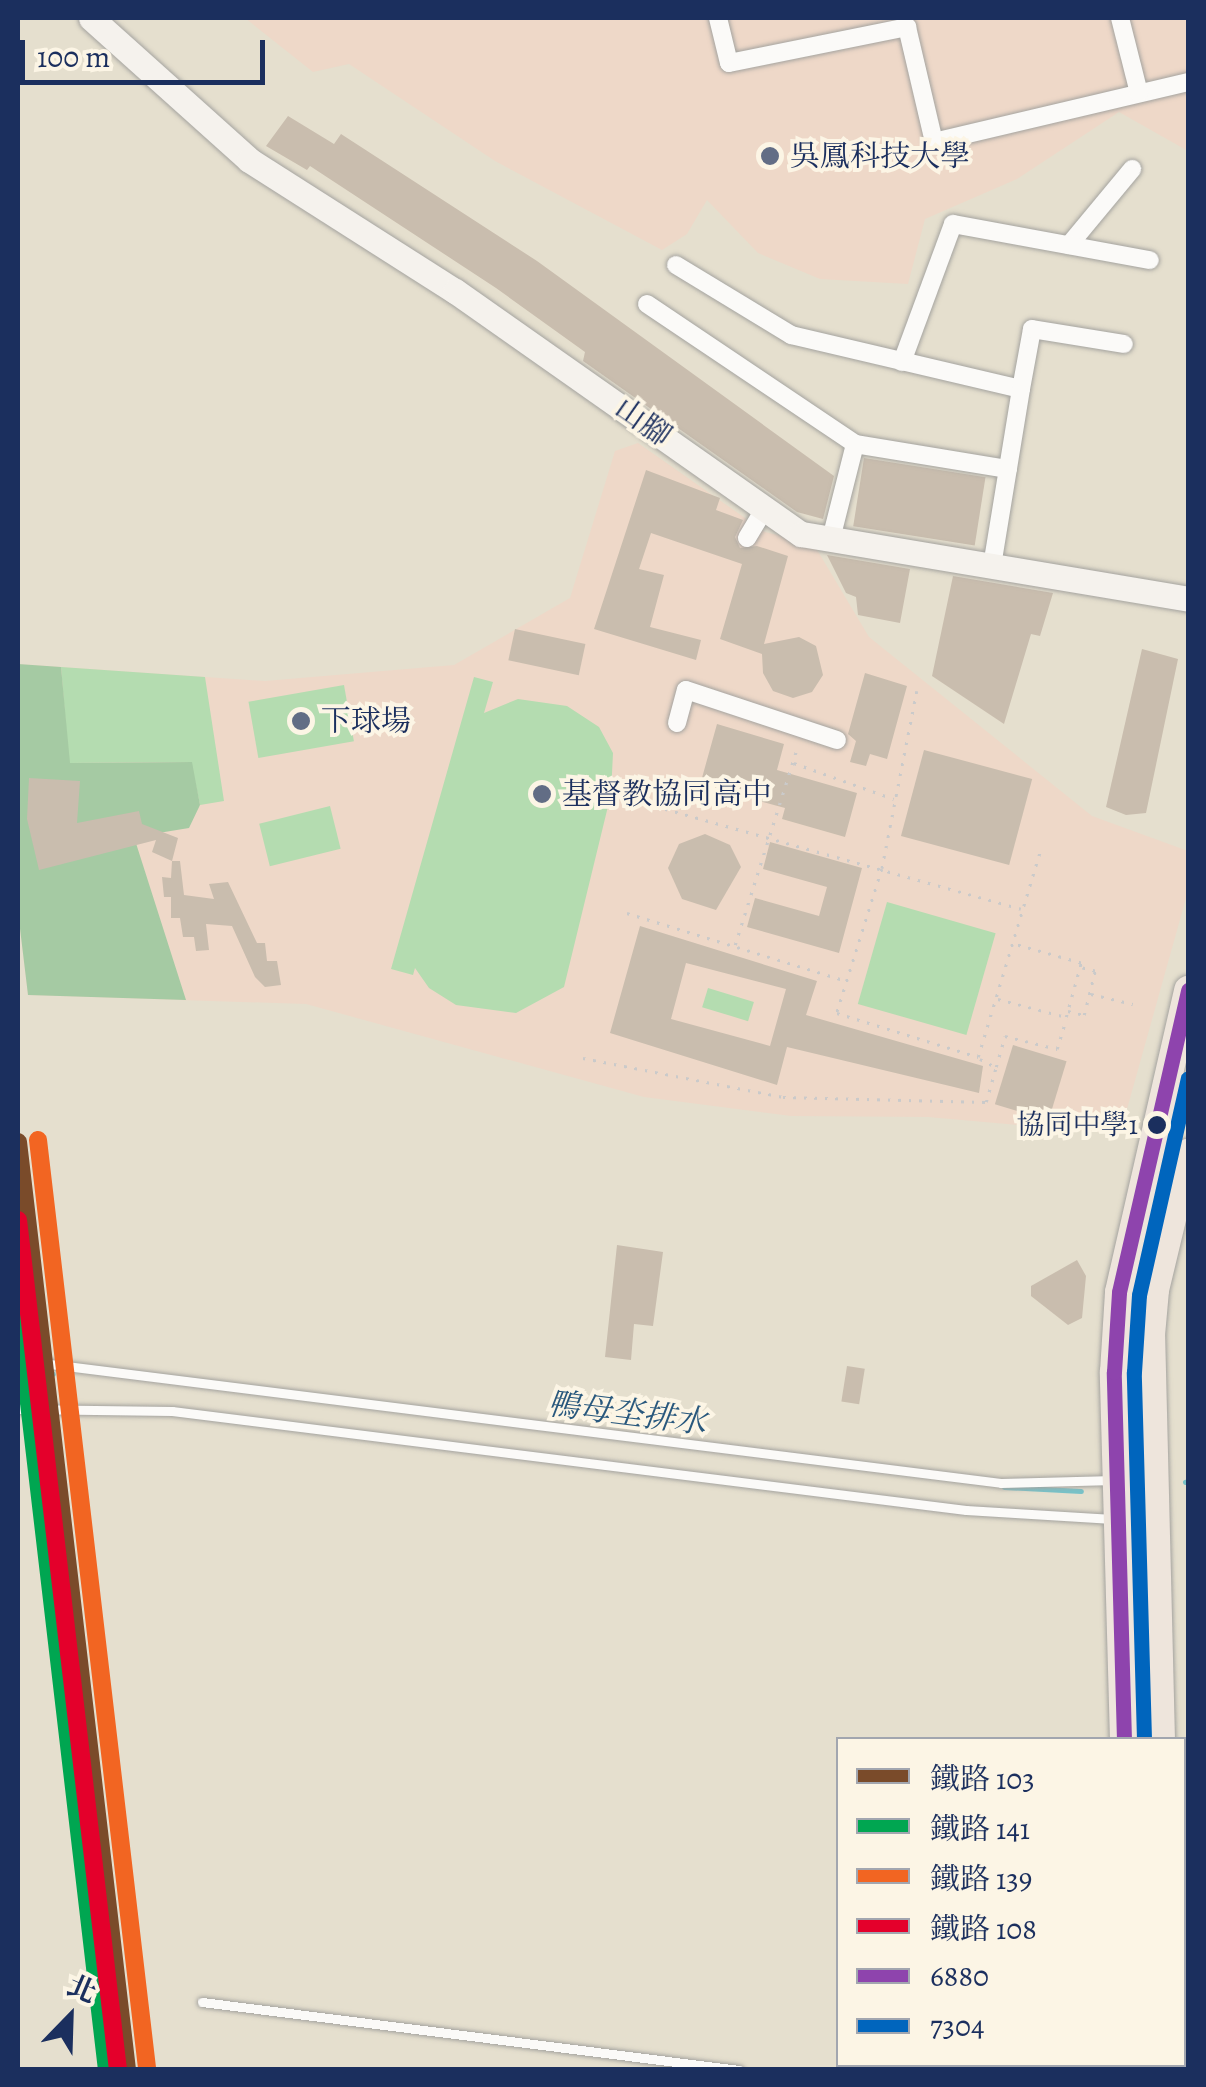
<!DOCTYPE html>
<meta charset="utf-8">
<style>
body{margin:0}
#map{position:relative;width:1206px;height:2087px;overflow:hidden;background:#e5dfce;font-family:Alegreya,"Noto Serif TC",serif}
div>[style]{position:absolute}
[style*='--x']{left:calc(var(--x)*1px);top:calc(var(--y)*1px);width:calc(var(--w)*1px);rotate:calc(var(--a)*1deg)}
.built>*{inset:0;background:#eed8c8}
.green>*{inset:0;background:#b4dcb0;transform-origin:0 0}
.forest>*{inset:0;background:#a5caa3}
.stream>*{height:5px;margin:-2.5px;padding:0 2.5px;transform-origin:2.5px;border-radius:2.5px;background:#78c2c8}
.building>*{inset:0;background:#c9bdae;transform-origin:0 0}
.path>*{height:2.5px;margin-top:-1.25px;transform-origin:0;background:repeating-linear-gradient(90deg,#cacaca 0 2.5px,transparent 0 10.5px)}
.roads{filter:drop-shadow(0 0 2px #a4a39f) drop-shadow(0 0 2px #a4a39f)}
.lane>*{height:9px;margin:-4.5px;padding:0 4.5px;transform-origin:4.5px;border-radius:4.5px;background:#fbfaf8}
.street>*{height:18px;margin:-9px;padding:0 9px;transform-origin:9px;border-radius:9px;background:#fbfaf8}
.secondary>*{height:25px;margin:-12.5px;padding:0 12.5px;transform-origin:12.5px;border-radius:12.5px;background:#f5f2ed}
.primary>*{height:28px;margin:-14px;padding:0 14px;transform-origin:14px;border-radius:14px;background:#eee5dc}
.bus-1>*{height:15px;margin:-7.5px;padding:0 7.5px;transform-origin:7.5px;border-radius:7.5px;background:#8e44ad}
.bus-2>*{height:15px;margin:-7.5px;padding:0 7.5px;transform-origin:7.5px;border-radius:7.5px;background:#0065bd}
.rail-1>*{height:18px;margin:-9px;padding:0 9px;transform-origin:9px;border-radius:9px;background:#7a4b2a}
.rail-2>*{height:18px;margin:-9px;padding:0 9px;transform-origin:9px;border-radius:9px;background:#00a651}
.rail-3>*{height:18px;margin:-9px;padding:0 9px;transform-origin:9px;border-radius:9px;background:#f26522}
.rail-4>*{height:18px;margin:-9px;padding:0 9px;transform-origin:9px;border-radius:9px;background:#e4002b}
.dots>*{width:28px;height:28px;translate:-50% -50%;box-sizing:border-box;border:5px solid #fcf5e5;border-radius:50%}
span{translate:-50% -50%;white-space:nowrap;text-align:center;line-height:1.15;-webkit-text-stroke:8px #fcf5e5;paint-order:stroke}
.bus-label{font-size:28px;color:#1b2f5e}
.right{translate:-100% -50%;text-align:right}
.poi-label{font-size:30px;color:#1b2f5e}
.left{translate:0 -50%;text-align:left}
.street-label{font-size:30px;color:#1b2f5e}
.water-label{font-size:32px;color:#29587d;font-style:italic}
.frame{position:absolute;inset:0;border:20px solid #1b2f5e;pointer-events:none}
.legend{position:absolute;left:836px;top:1737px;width:350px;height:330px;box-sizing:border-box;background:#fcf5e5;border:2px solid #a2a6af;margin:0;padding:12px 18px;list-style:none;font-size:30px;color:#1b2f5e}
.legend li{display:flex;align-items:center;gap:20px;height:50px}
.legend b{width:50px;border:2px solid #a2a6af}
.north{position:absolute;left:20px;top:1967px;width:100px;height:100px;-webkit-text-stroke:8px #fcf5e5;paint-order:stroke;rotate:23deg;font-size:28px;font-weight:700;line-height:40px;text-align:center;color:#1b2f5e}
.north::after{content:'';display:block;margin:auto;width:35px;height:45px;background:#1b2f5e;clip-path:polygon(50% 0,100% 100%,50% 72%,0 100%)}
.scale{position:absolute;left:20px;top:40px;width:245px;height:45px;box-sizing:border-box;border:5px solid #1b2f5e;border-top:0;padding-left:12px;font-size:30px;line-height:35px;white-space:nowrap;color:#1b2f5e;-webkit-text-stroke:8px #fcf5e5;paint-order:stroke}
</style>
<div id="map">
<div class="built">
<i style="clip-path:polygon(245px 18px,1188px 18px,1188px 151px,1119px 112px,1017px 179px,925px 219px,908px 284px,820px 279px,758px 253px,707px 200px,687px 234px,662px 250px,495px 161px,349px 64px,313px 72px)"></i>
<i style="clip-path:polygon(638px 443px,765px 532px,813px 543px,869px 637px,1092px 816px,1188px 851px,1188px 891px,1120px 1134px,928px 1117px,791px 1116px,644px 1097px,306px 1004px,28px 995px,18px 912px,18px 664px,265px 681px,454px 665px,570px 598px,615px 451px)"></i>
</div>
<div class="green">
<i style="clip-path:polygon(61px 667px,205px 677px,224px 801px,200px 805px,191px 762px,69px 763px)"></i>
<i style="clip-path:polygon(474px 677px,493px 682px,484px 713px,518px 699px,567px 706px,599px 727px,613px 753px,611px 794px,564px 987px,516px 1013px,456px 1005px,429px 988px,415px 968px,413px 975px,391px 969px)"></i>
<i style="left:344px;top:685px;width:57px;height:97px;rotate:80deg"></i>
<i style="left:330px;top:806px;width:44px;height:73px;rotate:76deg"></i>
<i style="left:887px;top:902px;width:113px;height:106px;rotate:16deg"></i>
<i style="left:708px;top:988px;width:48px;height:20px;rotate:17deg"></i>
</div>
<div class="forest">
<i style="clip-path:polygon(18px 664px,61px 667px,70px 763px,192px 762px,200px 805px,189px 828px,134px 837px,186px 1000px,28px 995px,18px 912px)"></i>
</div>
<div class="stream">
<i style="--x:18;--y:1378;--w:35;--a:-7"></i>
<i style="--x:1185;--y:1482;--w:3;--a:-18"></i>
<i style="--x:1004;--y:1487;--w:77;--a:3"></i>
</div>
<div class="building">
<i style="clip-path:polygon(288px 116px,334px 144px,341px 134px,537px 261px,834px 476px,823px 519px,797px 512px,583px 361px,585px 352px,496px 288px,310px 166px,307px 170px,266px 146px)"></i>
<i style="left:864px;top:458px;width:123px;height:69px;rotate:9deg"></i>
<i style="clip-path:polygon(646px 470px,720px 498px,716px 510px,743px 520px,735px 537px,740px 548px,757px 546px,788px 556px,764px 644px,799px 637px,816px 646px,823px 675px,812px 692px,793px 698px,773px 691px,763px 673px,762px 654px,720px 639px,742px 564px,651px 533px,639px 569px,664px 575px,650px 627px,701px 640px,696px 660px,594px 629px)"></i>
<i style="clip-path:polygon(827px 555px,910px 569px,900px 623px,858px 615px,856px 597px,846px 593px)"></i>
<i style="clip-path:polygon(953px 576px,1053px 593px,1040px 636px,1031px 634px,1004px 724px,932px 676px)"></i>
<i style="left:515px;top:629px;width:72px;height:32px;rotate:12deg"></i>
<i style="clip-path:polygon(1142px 649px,1178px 659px,1146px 813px,1126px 815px,1106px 807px)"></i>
<i style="clip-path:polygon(865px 673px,907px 686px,887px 759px,870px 754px,866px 766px,850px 762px,856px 741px,848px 734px)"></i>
<i style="clip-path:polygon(717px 724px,784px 744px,777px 770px,857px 793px,845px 837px,782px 819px,785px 808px,700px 785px)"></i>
<i style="left:924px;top:750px;width:112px;height:89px;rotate:15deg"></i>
<i style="clip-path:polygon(29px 778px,80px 781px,77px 823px,139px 811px,142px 824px,178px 838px,172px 861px,180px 861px,184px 895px,214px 899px,209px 884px,228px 882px,257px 943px,265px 943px,267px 961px,277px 961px,281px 985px,265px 987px,255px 977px,232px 926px,206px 924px,209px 950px,196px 951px,194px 937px,183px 937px,180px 918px,171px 918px,171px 897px,164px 897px,162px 877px,171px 878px,172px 861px,152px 852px,156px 840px,39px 870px,27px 819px)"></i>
<i style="clip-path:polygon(705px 834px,730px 845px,741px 867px,716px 910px,682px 899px,668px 868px,679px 844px)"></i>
<i style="clip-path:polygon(770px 842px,862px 868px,839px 953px,747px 927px,755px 898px,819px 916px,827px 887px,763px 869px)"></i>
<i style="clip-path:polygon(evenodd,640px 926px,817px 981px,806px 1015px,983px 1066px,979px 1093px,787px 1047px,777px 1085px,610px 1033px,640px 926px,686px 963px,786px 989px,770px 1046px,671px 1019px,686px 963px)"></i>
<i style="left:1013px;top:1045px;width:56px;height:62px;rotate:17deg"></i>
<i style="clip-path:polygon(617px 1245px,663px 1252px,653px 1326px,634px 1324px,631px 1360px,605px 1357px)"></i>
<i style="clip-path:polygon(1077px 1260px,1086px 1276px,1082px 1318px,1068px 1325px,1031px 1296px,1031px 1286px)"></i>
<i style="left:847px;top:1366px;width:18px;height:36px;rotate:9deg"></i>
</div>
<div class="path">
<i style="--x:917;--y:691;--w:181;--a:101.1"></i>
<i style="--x:882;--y:869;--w:151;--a:107.4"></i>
<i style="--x:837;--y:1013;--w:148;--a:17.3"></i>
<i style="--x:978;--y:1057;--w:215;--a:-73.2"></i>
<i style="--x:794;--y:763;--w:106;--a:19.8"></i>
<i style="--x:655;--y:806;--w:380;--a:15.7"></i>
<i style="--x:627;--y:913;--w:230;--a:17.2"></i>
<i style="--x:735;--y:945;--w:207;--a:-72.5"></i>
<i style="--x:1091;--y:994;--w:43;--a:13.4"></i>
<i style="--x:998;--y:999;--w:70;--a:14.8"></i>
<i style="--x:1066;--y:1017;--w:56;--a:-74.5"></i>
<i style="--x:1081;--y:963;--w:70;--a:-164.2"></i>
<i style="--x:1068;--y:1011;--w:16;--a:14"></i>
<i style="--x:1084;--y:1015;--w:45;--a:-76"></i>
<i style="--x:1095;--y:971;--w:13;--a:-167"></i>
<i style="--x:583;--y:1058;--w:204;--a:11"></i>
<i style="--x:783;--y:1097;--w:203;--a:1.4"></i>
<i style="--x:986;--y:1102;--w:36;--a:-74"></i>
<i style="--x:980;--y:1059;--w:18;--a:27"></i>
<i style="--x:996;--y:1067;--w:32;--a:-74"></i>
<i style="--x:1005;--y:1036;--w:54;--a:14"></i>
<i style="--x:1057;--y:1049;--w:31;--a:-73"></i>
</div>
<div class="roads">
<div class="lane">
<i style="--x:18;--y:1369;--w:32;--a:-9"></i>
<i style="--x:50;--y:1364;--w:958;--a:7.13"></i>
<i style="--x:1001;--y:1483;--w:113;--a:-1.5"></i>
<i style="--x:18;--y:1409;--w:154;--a:0.7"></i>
<i style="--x:172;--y:1411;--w:800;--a:7.11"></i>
<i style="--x:966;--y:1510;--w:147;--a:3.5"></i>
<i style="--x:202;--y:2002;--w:541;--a:7.22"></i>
</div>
<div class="street">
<i style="--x:718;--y:18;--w:46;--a:76.3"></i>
<i style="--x:729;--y:63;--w:182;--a:-11.4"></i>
<i style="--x:907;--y:27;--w:118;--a:76.8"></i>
<i style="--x:934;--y:142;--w:261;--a:-13.3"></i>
<i style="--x:1120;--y:18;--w:77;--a:75.8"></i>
<i style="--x:1069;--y:245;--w:99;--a:-50.3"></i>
<i style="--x:676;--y:265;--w:135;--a:31.3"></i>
<i style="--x:791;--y:335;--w:236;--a:13.2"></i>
<i style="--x:1021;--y:389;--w:179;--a:99.3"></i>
<i style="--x:647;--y:304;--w:251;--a:33.9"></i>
<i style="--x:855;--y:444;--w:155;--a:9.3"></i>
<i style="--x:902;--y:362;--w:147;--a:-69.7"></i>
<i style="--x:953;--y:224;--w:200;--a:10.4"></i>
<i style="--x:1021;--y:389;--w:61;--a:-79.6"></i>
<i style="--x:1032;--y:329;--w:93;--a:9.3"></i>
<i style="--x:832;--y:535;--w:94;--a:-75.8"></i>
<i style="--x:747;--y:538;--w:35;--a:-59"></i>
<i style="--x:677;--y:723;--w:34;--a:-75"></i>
<i style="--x:686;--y:690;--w:159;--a:18.3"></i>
</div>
<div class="secondary">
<i style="--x:91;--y:18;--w:212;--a:41.9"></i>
<i style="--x:249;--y:160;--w:244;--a:32.5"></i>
<i style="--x:455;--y:291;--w:423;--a:35.1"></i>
<i style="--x:801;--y:534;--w:392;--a:9.5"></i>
</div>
<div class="primary">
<i style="--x:1124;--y:1740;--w:368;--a:-91.6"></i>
<i style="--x:1114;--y:1372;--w:80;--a:-86.4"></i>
<i style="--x:1119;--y:1292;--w:310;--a:-77.1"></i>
<i style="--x:1161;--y:1740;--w:405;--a:-91.4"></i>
<i style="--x:1151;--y:1335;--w:45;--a:-84.9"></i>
<i style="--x:1155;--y:1290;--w:141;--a:-76.5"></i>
<i style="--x:1113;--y:2070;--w:6;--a:-81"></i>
<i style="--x:1151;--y:2070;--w:6;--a:-90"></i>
</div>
</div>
<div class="bus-1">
<i style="--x:1124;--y:1740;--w:368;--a:-91.6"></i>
<i style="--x:1114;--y:1372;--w:80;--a:-86.4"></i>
<i style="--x:1119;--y:1292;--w:310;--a:-77.1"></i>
</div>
<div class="bus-2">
<i style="--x:1144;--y:1739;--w:367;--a:-91.6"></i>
<i style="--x:1134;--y:1372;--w:77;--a:-86.3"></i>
<i style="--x:1139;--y:1295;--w:222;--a:-77.3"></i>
</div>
<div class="rail-1">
<i style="--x:18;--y:1142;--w:934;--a:83.3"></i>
</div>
<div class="rail-2">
<i style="--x:18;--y:1309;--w:766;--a:83.33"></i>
</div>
<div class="rail-3">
<i style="--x:38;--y:1140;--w:934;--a:83.3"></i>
</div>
<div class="rail-4">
<i style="--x:18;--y:1220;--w:856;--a:83.29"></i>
</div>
<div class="dots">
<i style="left:770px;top:156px;background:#626d85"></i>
<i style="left:301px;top:721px;background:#626d85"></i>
<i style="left:542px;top:794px;background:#626d85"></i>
<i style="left:1157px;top:1125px;background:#1b2f5e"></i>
</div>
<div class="bus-label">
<span class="right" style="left:1138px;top:1125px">協同中學1</span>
</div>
<div class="poi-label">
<span class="left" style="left:790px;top:156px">吳鳳科技大學</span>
<span class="left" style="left:321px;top:721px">下球場</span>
<span class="left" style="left:562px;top:794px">基督教協同高中</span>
</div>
<div class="street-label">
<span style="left:643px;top:422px;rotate:35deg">山腳</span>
</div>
<div class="water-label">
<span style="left:627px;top:1413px;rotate:7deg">鴨母坔排水</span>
</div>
<div class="frame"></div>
<ul class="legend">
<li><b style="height:12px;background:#7a4b2a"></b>鐵路 103</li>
<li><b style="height:12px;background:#00a651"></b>鐵路 141</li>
<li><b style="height:12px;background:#f26522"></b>鐵路 139</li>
<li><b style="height:12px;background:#e4002b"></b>鐵路 108</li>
<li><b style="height:12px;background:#8e44ad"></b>6880</li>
<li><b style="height:12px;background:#0065bd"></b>7304</li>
</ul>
<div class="north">北</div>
<div class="scale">100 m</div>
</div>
